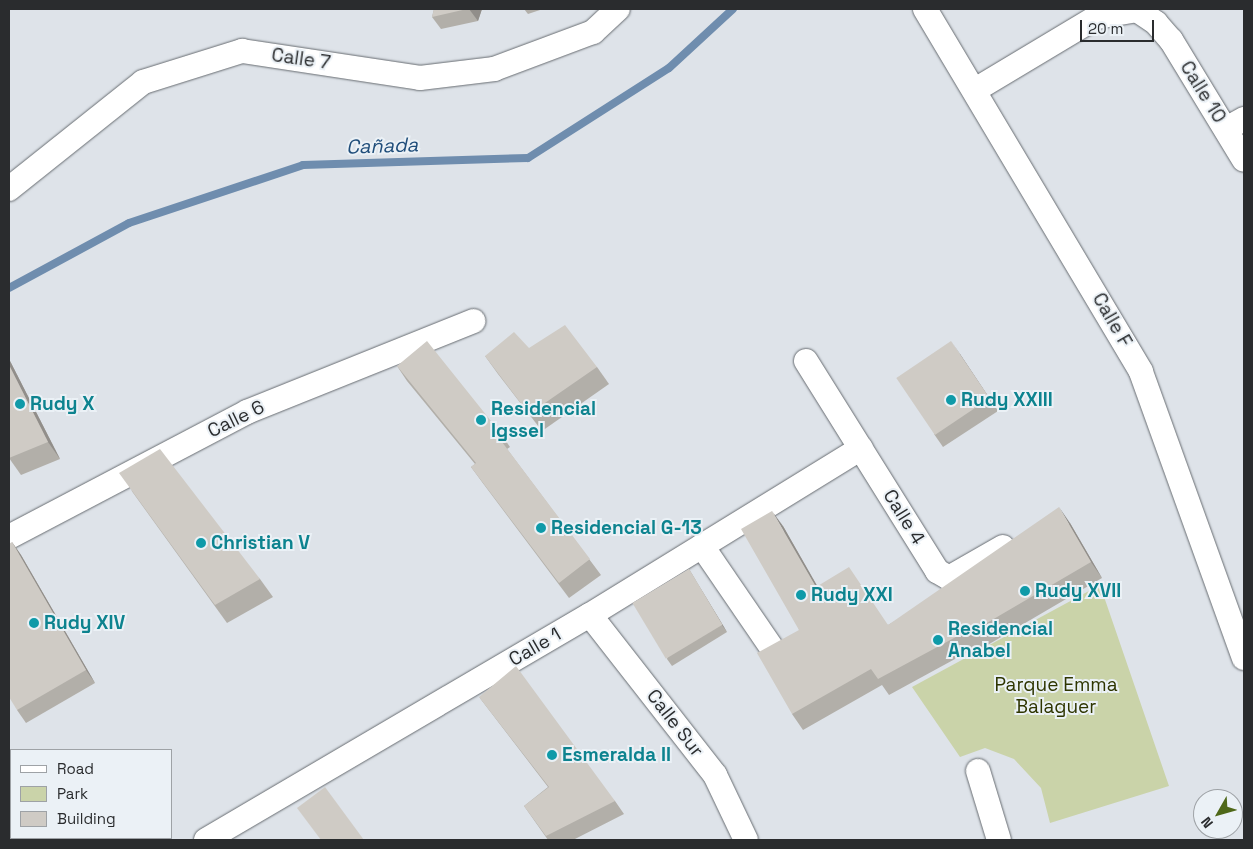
<!DOCTYPE html>
<meta charset="utf-8">
<style>
body{margin:0}
#map{position:relative;width:1253px;height:849px;overflow:hidden;background:#dee3e9;font-family:"Space Grotesk",sans-serif}
div>[style]{position:absolute}
[style*='--x']{left:calc(var(--x)*1px);top:calc(var(--y)*1px);width:calc(var(--w)*1px);rotate:calc(var(--a)*1deg)}
.green>*{inset:0;background:#cad3a9}
.stream>*{height:8px;margin:-4px;padding:0 4px;transform-origin:4px;border-radius:4px;background:#6f8dae}
.roads{filter:drop-shadow(0 0 1px #676c71) drop-shadow(0 0 1px #676c71)}
.minor>*{height:24px;margin:-12px;padding:0 12px;transform-origin:12px;border-radius:12px;background:#fff}
.wall>*{inset:0;background:#b2afa9}
.shaded-wall>*{inset:0;background:#918e8a}
.building>*{inset:0;background:#cfcbc5;transform-origin:0 0}
.dots>*{width:14px;height:14px;translate:-50% -50%;box-sizing:border-box;border:2px solid #ebf1f6;border-radius:50%}
span{translate:-50% -50%;white-space:nowrap;text-align:center;line-height:1.15;-webkit-text-stroke:4px #ebf1f6;paint-order:stroke}
.street-label{font-size:19px;color:#2a2c2e}
.culture-label{font-size:19px;color:#0d838f;font-weight:700}
.left{translate:0 -50%;text-align:left}
.park-label{font-size:19px;color:#2e3500}
.water-label{font-size:20px;color:#1f4d7a;font-style:italic}
.frame{position:absolute;inset:0;border:10px solid #2a2c2e;pointer-events:none}
.legend{position:absolute;left:10px;top:749px;width:162px;height:90px;box-sizing:border-box;background:#ebf1f6;border:1px solid #9ea2a6;margin:0;padding:6px 9px;list-style:none;font-size:15px;color:#2a2c2e}
.legend li{display:flex;align-items:center;gap:10px;height:25px}
.legend b{width:25px;border:1px solid #9ea2a6}
.north{position:absolute;left:1193px;top:789px;width:50px;height:50px;box-sizing:border-box;background:#ebf1f6;border:1px solid #9ea2a6;border-radius:50%;rotate:232deg;font-size:14px;font-weight:700;line-height:20px;text-align:center;color:#2a2c2e}
.north::after{content:'';display:block;margin:auto;width:18px;height:22px;background:#4f6819;clip-path:polygon(50% 0,100% 100%,50% 72%,0 100%)}
.scale{position:absolute;left:1080px;top:20px;width:74px;height:22px;box-sizing:border-box;border:2px solid #2a2c2e;border-top:0;padding-left:6px;font-size:15px;line-height:18px;white-space:nowrap;color:#2a2c2e;-webkit-text-stroke:4px #ebf1f6;paint-order:stroke}
</style>
<div id="map">
<div class="green">
<i style="clip-path:polygon(1100px 585px,1169px 786px,1050px 823px,1041px 788px,1014px 759px,985px 748px,960px 757px,912px 687px)"></i>
</div>
<div class="stream">
<i style="--x:9;--y:288;--w:136;--a:-28.4"></i>
<i style="--x:129;--y:223;--w:183;--a:-18.4"></i>
<i style="--x:303;--y:165;--w:225;--a:-1.8"></i>
<i style="--x:528;--y:158;--w:167;--a:-32.6"></i>
<i style="--x:669;--y:68;--w:87;--a:-42.7"></i>
</div>
<div class="roads">
<div class="minor">
<i style="--x:925;--y:9;--w:422;--a:59.2"></i>
<i style="--x:1141;--y:372;--w:304;--a:70.2"></i>
<i style="--x:975;--y:90;--w:142;--a:-30.9"></i>
<i style="--x:1097;--y:17;--w:41;--a:-9.9"></i>
<i style="--x:1137;--y:10;--w:23;--a:34"></i>
<i style="--x:1156;--y:23;--w:23;--a:49"></i>
<i style="--x:1171;--y:40;--w:140;--a:58.7"></i>
<i style="--x:1226;--y:129;--w:21;--a:-29"></i>
<i style="--x:9;--y:189;--w:171;--a:-38.6"></i>
<i style="--x:143;--y:82;--w:104;--a:-17.4"></i>
<i style="--x:242;--y:51;--w:180;--a:8.6"></i>
<i style="--x:420;--y:78;--w:75;--a:-6.9"></i>
<i style="--x:494;--y:69;--w:106;--a:-20.5"></i>
<i style="--x:593;--y:32;--w:34;--a:-43"></i>
<i style="--x:806;--y:361;--w:248;--a:58"></i>
<i style="--x:937;--y:571;--w:14;--a:30"></i>
<i style="--x:949;--y:578;--w:62;--a:-29.9"></i>
<i style="--x:9;--y:537;--w:269;--a:-27.7"></i>
<i style="--x:247;--y:412;--w:244;--a:-21.9"></i>
<i style="--x:702;--y:546;--w:127;--a:55.6"></i>
<i style="--x:590;--y:615;--w:203;--a:52"></i>
<i style="--x:715;--y:775;--w:72;--a:64.5"></i>
<i style="--x:9;--y:768;--w:6;--a:72"></i>
<i style="--x:978;--y:771;--w:72;--a:73.1"></i>
<i style="--x:41;--y:838;--w:2;--a:63"></i>
<i style="--x:206;--y:840;--w:445;--a:-30.4"></i>
<i style="--x:590;--y:615;--w:318;--a:-31.6"></i>
</div>
</div>
<div class="wall">
<i style="clip-path:polygon(434px 9px,482px 9px,478px 21px,441px 29px,432px 17px)"></i>
<i style="clip-path:polygon(524px 9px,543px 9px,528px 14px)"></i>
<i style="clip-path:polygon(960px 354px,998px 411px,943px 447px,934px 434px)"></i>
<i style="clip-path:polygon(485px 356px,597px 367px,609px 384px,542px 431px,498px 374px)"></i>
<i style="clip-path:polygon(9px 359px,60px 459px,21px 475px,9px 458px)"></i>
<i style="clip-path:polygon(397px 366px,499px 431px,510px 447px,507px 449px,601px 575px,569px 598px,482px 482px,471px 467px,475px 464px,407px 381px)"></i>
<i style="clip-path:polygon(131px 490px,260px 579px,273px 597px,227px 623px)"></i>
<i style="clip-path:polygon(1070px 523px,1102px 578px,979px 650px,977px 647px,889px 695px,882px 685px,803px 730px,792px 714px,799px 630px,783px 526px,817px 586px,888px 625px)"></i>
<i style="clip-path:polygon(12px 542px,21px 555px,95px 683px,26px 723px,17px 710px)"></i>
<i style="clip-path:polygon(689px 569px,727px 632px,672px 666px,667px 659px)"></i>
<i style="clip-path:polygon(479px 697px,615px 801px,624px 814px,573px 840px,548px 840px,524px 806px,548px 787px)"></i>
</div>
<div class="shaded-wall">
<i style="clip-path:polygon(469px 9px,482px 9px,478px 21px)"></i>
<i style="clip-path:polygon(951px 341px,960px 354px,998px 411px,989px 398px)"></i>
<i style="clip-path:polygon(9px 359px,60px 459px,48px 442px,9px 365px)"></i>
<i style="clip-path:polygon(1059px 507px,1070px 523px,1102px 578px,1091px 562px)"></i>
<i style="clip-path:polygon(772px 511px,783px 526px,827px 603px,816px 587px)"></i>
<i style="clip-path:polygon(12px 542px,21px 555px,95px 683px,86px 670px)"></i>
<i style="clip-path:polygon(689px 569px,693px 576px,727px 632px,722px 625px)"></i>
</div>
<div class="building">
<i style="clip-path:polygon(434px 9px,467px 9px,432px 17px)"></i>
<i style="clip-path:polygon(565px 325px,597px 367px,529px 414px,485px 356px,514px 332px,529px 348px)"></i>
<i style="clip-path:polygon(427px 341px,499px 431px,496px 434px,590px 559px,559px 583px,471px 467px,476px 463px,397px 366px)"></i>
<i style="left:951px;top:341px;width:69px;height:66px;rotate:56deg"></i>
<i style="clip-path:polygon(9px 365px,48px 442px,9px 458px)"></i>
<i style="clip-path:polygon(160px 449px,260px 579px,215px 605px,119px 473px)"></i>
<i style="clip-path:polygon(1059px 507px,1091px 562px,968px 634px,967px 631px,878px 679px,871px 669px,792px 714px,757px 653px,799px 630px,741px 529px,772px 511px,816px 587px,849px 567px,888px 625px)"></i>
<i style="clip-path:polygon(12px 542px,86px 670px,17px 710px,9px 697px,9px 544px)"></i>
<i style="left:689px;top:569px;width:65px;height:66px;rotate:59deg"></i>
<i style="clip-path:polygon(516px 666px,615px 801px,546px 836px,524px 806px,549px 787px,479px 697px)"></i>
<i style="clip-path:polygon(325px 787px,364px 840px,321px 840px,297px 808px)"></i>
</div>
<div class="dots">
<i style="left:951px;top:400px;background:#0f9aa8"></i>
<i style="left:20px;top:404px;background:#0f9aa8"></i>
<i style="left:481px;top:420px;background:#0f9aa8"></i>
<i style="left:541px;top:528px;background:#0f9aa8"></i>
<i style="left:201px;top:543px;background:#0f9aa8"></i>
<i style="left:1025px;top:591px;background:#0f9aa8"></i>
<i style="left:801px;top:595px;background:#0f9aa8"></i>
<i style="left:34px;top:623px;background:#0f9aa8"></i>
<i style="left:938px;top:640px;background:#0f9aa8"></i>
<i style="left:552px;top:755px;background:#0f9aa8"></i>
</div>
<div class="street-label">
<span style="left:301px;top:59px;rotate:8deg">Calle 7</span>
<span style="left:1203px;top:92px;rotate:58deg">Calle 10</span>
<span style="left:1112px;top:320px;rotate:60deg">Calle F</span>
<span style="left:236px;top:419px;rotate:-26deg">Calle 6</span>
<span style="left:904px;top:517px;rotate:58deg">Calle 4</span>
<span style="left:535px;top:647px;rotate:-30deg">Calle 1</span>
<span style="left:675px;top:723px;rotate:52deg">Calle Sur</span>
</div>
<div class="culture-label">
<span class="left" style="left:961px;top:400px">Rudy XXIII</span>
<span class="left" style="left:30px;top:404px">Rudy X</span>
<span class="left" style="left:491px;top:420px">Residencial<br>Igssel</span>
<span class="left" style="left:551px;top:528px">Residencial G-13</span>
<span class="left" style="left:211px;top:543px">Christian V</span>
<span class="left" style="left:1035px;top:591px">Rudy XVII</span>
<span class="left" style="left:811px;top:595px">Rudy XXI</span>
<span class="left" style="left:44px;top:623px">Rudy XIV</span>
<span class="left" style="left:948px;top:640px">Residencial<br>Anabel</span>
<span class="left" style="left:562px;top:755px">Esmeralda II</span>
</div>
<div class="park-label">
<span style="left:1056px;top:696px">Parque Emma<br>Balaguer</span>
</div>
<div class="water-label">
<span style="left:382px;top:146px;rotate:-2deg">Cañada</span>
</div>
<div class="frame"></div>
<ul class="legend">
<li><b style="height:6px;background:#fff"></b>Road</li>
<li><b style="height:14px;background:#cad3a9"></b>Park</li>
<li><b style="height:14px;background:#cfcbc5"></b>Building</li>
</ul>
<div class="north">N</div>
<div class="scale">20 m</div>
</div>
